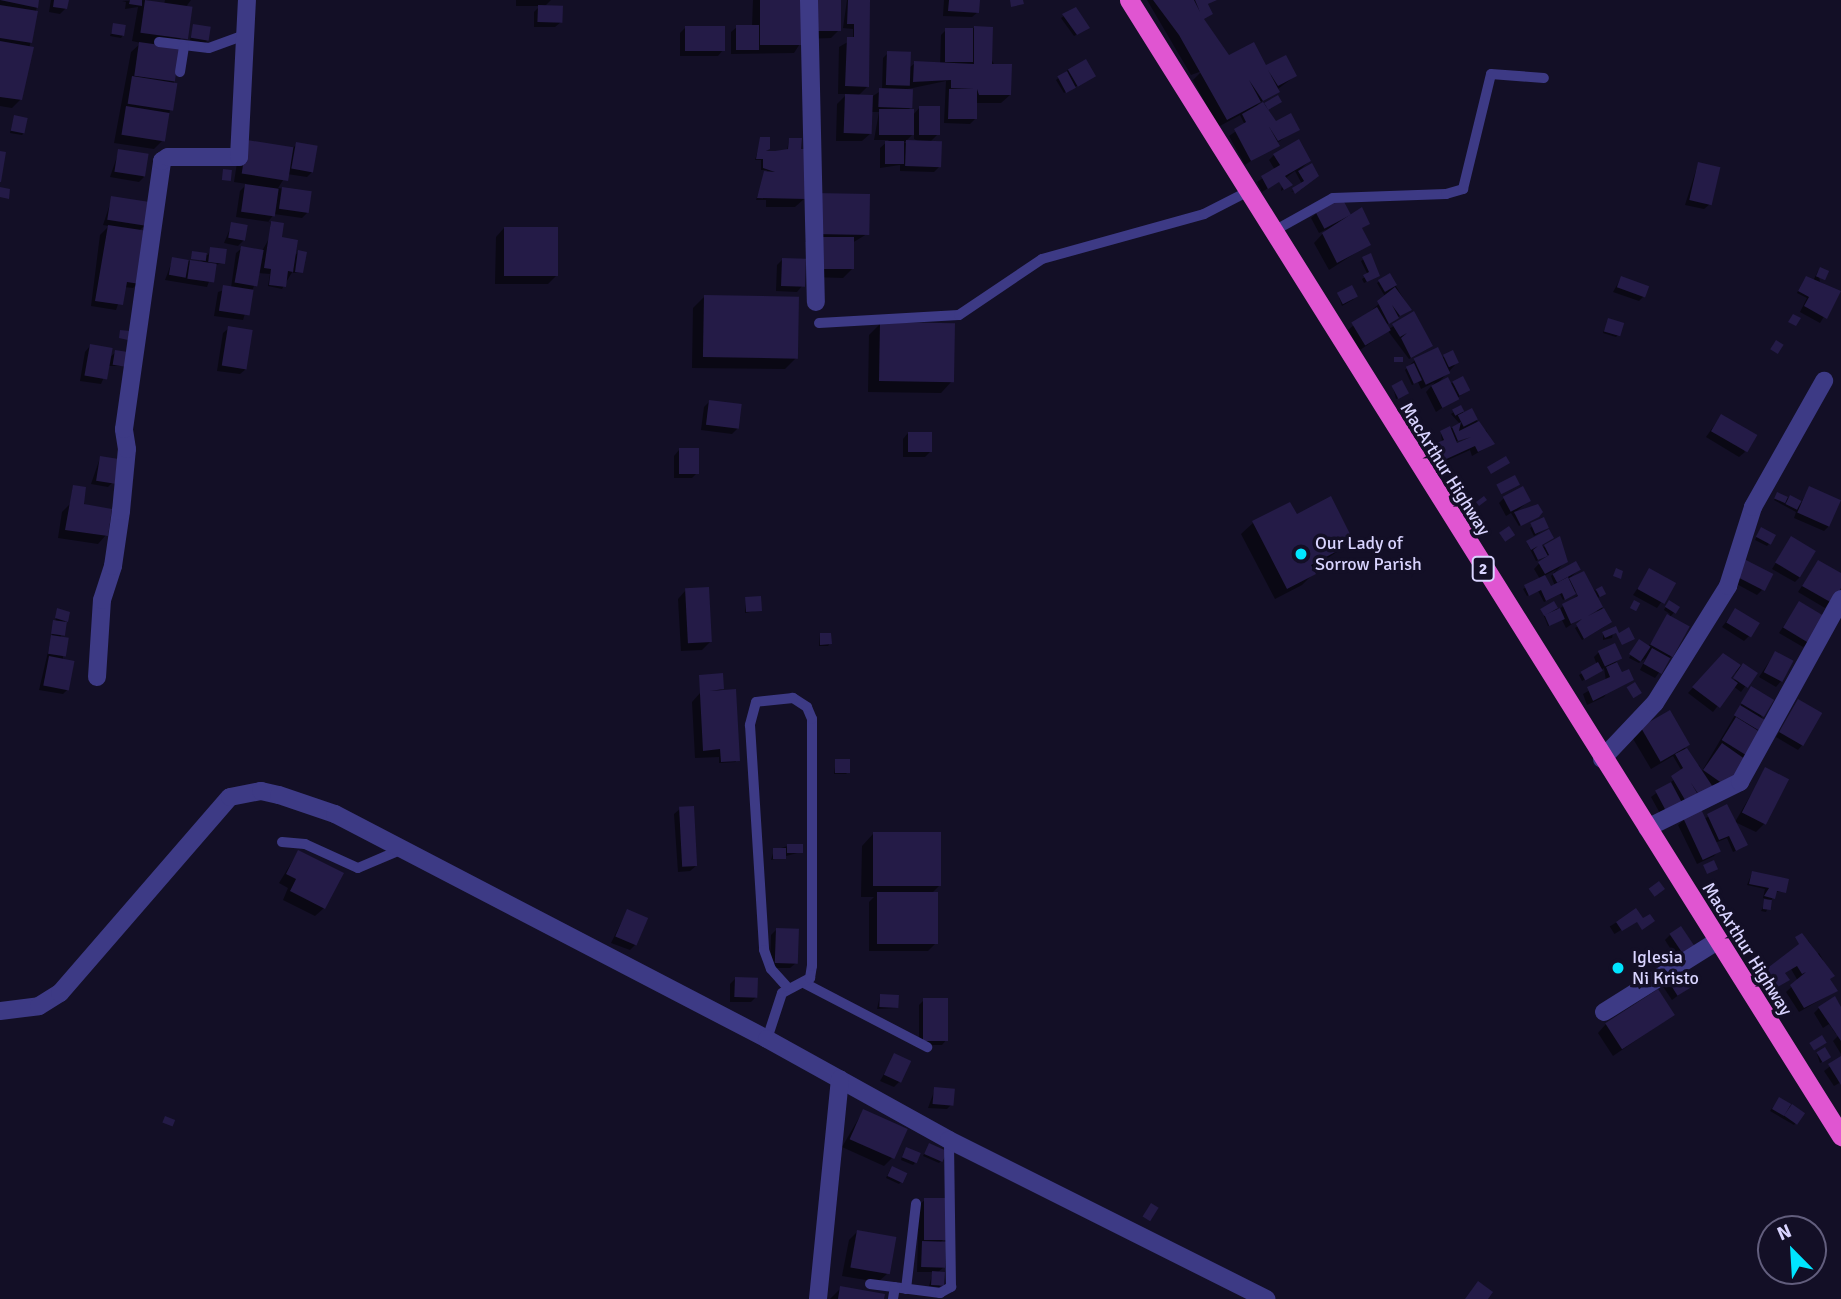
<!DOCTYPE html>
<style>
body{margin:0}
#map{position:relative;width:1841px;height:1299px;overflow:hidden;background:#130f26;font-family:Signika,sans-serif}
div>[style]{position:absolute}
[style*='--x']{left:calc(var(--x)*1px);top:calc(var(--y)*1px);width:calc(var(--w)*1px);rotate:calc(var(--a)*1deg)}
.shadow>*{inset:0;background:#0007;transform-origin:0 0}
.building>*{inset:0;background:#241b47;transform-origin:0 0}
.service>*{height:10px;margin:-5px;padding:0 5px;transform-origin:5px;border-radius:5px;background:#3d3a85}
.minor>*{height:18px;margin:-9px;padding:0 9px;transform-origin:9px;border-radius:9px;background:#3d3a85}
.trunk>*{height:19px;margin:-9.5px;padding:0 9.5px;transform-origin:9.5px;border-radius:9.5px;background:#e055d1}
.dots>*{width:19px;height:19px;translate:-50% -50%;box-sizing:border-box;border:4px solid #130f26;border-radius:50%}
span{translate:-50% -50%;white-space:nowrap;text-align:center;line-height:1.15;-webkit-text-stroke:7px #130f26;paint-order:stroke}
.shield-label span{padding:2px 5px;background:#130f26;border:2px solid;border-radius:5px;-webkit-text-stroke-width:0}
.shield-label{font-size:16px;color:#d9d4ff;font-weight:700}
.street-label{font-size:18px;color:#d9d4ff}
.poi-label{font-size:18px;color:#d9d4ff}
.left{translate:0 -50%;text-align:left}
.north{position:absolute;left:1757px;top:1215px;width:70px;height:70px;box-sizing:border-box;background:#130f26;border:2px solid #625e7d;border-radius:50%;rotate:336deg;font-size:19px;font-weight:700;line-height:28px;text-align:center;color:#d9d4ff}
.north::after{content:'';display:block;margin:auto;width:24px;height:32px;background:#00e5ff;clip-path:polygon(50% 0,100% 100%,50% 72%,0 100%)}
</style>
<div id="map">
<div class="shadow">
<i style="clip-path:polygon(0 0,38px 0,20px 100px,12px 108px,0 106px)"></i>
<i style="clip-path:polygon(51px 0,67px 0,66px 8px,60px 14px,49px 12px)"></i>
<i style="clip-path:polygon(147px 0,164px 5px,165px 0,191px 0,185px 8px,170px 110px,162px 141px,154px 149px,114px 143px,131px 52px,141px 43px,132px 41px,138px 7px,125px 9px,126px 2px,122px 1px)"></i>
<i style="clip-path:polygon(516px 0,551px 0,544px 7px,561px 22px,555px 27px,534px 27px,534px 12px,540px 6px,516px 6px)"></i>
<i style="clip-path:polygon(753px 0,839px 0,839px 30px,831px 38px,803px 39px,794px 53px,731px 54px,731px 32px,737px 27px,752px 27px)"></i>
<i style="clip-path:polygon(evenodd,847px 0,868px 0,868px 86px,858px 96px,873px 96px,882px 90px,883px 58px,888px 53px,909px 68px,915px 63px,940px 67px,941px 35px,946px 30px,975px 28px,1010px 95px,1001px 103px,975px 103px,975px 119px,970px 124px,944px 123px,946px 81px,903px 90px,911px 107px,907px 111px,913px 115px,920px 107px,938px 134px,929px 143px,940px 166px,934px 172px,900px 171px,900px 165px,880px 168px,880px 148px,889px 140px,874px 140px,879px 112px,871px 112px,871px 133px,862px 141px,836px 141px,837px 104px,847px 94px,838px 94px,839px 47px,853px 39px,853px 29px,843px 28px,847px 0,914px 133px,914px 139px,922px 143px,904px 143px,914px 133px)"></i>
<i style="clip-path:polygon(944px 0,978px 0,978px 12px,972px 17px,943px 16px)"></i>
<i style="clip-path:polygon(1147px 0,1214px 0,1207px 5px,1202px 19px,1227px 54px,1221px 60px,1295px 76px,1257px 105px,1277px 104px,1266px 110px,1274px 120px,1268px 128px,1290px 116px,1297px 129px,1245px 165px,1229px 136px,1245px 125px,1240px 115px,1218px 127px,1193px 80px,1202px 71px,1191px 75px)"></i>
<i style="clip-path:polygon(1075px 9px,1086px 30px,1074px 36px,1061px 18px)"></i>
<i style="clip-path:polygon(114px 25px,123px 35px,121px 38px,110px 36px)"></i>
<i style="clip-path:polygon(194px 26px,207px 41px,205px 43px,190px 40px)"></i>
<i style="clip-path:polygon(685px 28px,723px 50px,718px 56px,680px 56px,680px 33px)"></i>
<i style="clip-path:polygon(1068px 70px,1094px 76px,1064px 93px,1056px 80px)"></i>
<i style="clip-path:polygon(14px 117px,24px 133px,22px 135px,10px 133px)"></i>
<i style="clip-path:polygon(761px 139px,769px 148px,765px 152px,774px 153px,787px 151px,789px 139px,804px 199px,795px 207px,766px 207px,766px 200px,756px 200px,767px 170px,761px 170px,761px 160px,755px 160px)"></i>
<i style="clip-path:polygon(297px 144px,313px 171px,307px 177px,287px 174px,278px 188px,310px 193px,307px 213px,302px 218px,274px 214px,268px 222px,282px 224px,281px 236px,294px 257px,298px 252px,302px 272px,293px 273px,294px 269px,282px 289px,268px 286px,270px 274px,258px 273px,243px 320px,214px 316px,218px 292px,231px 288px,236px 253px,242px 248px,262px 251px,270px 237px,270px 222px,236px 217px,240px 191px,247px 184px,234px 182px,239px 150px,292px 149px)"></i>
<i style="clip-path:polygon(119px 151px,144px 177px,139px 182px,110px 177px)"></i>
<i style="clip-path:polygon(1274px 155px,1309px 161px,1299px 171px,1311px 166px,1302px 189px,1291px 192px,1302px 184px,1295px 171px,1287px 177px,1289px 186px,1281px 191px,1283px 179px,1262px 192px,1257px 182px,1275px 170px,1269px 160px)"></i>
<i style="clip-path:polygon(1698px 164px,1710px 204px,1704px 209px,1685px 205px)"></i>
<i style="clip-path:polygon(112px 198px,144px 226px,139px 231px,138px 283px,133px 288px,124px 287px,116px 310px,91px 306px,100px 235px,109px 226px,103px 225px)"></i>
<i style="clip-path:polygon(806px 203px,867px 234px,852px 243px,852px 269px,843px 278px,812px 277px,817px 242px,805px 242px)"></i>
<i style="clip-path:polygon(1317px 213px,1349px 215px,1368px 245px,1329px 270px,1314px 243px,1327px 229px,1319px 233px,1311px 218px)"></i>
<i style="clip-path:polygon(232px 224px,244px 240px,238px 246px,224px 243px)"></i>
<i style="clip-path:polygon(504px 228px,556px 276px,548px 284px,495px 284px,496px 237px)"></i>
<i style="clip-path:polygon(211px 248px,223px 263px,215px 265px,207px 287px,165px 280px,173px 259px,205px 263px,191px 255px,208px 255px)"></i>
<i style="clip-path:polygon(1370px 255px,1376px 277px,1364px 283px,1362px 279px,1368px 275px,1361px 261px)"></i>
<i style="clip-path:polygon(782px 260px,802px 286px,797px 292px,776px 291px,777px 265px)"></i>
<i style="clip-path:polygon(1818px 271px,1820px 282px,1839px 292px,1820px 323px,1800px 312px,1807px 298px,1797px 293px,1804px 280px,1813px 281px)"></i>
<i style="clip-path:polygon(1389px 275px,1410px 309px,1386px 325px,1389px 329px,1413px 314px,1429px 348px,1409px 359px,1388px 331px,1360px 350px,1348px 330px,1386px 298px,1377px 283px)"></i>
<i style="clip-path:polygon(1621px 278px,1644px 296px,1639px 301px,1613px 292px)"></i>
<i style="clip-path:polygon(1338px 294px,1354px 299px,1342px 306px)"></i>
<i style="clip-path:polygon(704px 297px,796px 358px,785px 369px,692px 368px,693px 308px)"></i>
<i style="clip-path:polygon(1609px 320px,1618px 335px,1616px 337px,1603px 333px)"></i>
<i style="clip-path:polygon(881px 323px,952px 381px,941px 393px,868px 392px,869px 335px)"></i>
<i style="clip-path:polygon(229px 328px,246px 369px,240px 374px,217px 371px,223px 333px)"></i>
<i style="clip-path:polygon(90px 346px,110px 357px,116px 352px,124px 366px,109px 366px,101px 384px,80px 381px,85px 352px)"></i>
<i style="clip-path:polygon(1444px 357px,1455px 365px,1439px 382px,1453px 383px,1466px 392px,1436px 412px,1426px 392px,1435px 382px,1421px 389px,1418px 382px,1412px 385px,1405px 370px,1415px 360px)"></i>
<i style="clip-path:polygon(1393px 387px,1405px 395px,1396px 399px)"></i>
<i style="clip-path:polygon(709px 402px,738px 428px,732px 434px,701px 430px,704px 407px)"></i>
<i style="clip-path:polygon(1460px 408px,1464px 414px,1471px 410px,1481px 428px,1455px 442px,1457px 445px,1486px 430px,1493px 444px,1472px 456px,1470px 450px,1437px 465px,1430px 451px,1442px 442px,1441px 433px,1460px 424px,1451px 414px)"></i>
<i style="clip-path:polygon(1721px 416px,1745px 452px,1739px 457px,1706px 437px)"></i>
<i style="clip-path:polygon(908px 433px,930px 452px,925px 457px,903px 457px,903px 439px)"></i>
<i style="clip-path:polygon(679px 450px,697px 473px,692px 478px,674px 478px,674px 456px)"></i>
<i style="clip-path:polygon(100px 458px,113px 482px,108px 487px,91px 484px)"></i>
<i style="clip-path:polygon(73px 487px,106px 535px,98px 544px,58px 538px,62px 512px,71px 503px)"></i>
<i style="clip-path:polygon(1810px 488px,1829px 526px,1824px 531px,1794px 518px,1796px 512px,1774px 500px,1778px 494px,1801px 502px)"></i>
<i style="clip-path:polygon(1504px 498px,1529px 501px,1513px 514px,1537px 506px,1538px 514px,1519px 526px,1511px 513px,1506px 516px,1499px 503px)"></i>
<i style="clip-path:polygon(1289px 504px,1296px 516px,1352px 542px,1311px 569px,1313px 574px,1302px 585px,1275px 599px,1241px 534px,1253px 523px)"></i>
<i style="clip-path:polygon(1543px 520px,1545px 529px,1534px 536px,1530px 528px)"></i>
<i style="clip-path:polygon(1760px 531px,1769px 544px,1767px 546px,1755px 540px)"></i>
<i style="clip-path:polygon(1791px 539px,1800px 577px,1795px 582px,1772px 569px)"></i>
<i style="clip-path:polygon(evenodd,1527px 543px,1545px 547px,1566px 561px,1555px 572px,1576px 572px,1567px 581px,1583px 573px,1585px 585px,1563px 600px,1560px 594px,1544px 602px,1538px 591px,1527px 596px,1523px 589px,1540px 579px,1534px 569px,1545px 557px,1536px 561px,1527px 543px,1557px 569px,1551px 576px,1555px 586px,1550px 588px,1544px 576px,1557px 569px)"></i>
<i style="clip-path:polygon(1818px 562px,1841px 575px,1841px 585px,1825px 608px,1798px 592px)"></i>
<i style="clip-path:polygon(1739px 566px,1762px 590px,1757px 595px,1731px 581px)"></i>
<i style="clip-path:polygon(1650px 570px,1674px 584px,1657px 608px,1633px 595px)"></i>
<i style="clip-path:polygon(1590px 586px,1602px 596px,1597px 598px,1609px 622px,1604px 627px,1582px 640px,1575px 628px,1598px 613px,1596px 608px,1566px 628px,1562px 620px,1548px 626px,1541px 609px,1554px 603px,1558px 610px)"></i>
<i style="clip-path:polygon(686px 590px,710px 642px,702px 650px,681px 651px,678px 599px)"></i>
<i style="clip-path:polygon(746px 599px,760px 610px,745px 613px)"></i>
<i style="clip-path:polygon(1799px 603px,1809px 642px,1803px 647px,1779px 633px)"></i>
<i style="clip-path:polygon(1667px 604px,1678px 608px,1670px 617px,1671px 656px,1655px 678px,1640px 670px,1646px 658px,1639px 663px,1629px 658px,1637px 644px,1648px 647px,1670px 614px,1664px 610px)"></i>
<i style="clip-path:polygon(58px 610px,68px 613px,60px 639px,68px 689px,63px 694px,39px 690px)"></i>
<i style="clip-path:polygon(1735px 610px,1749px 636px,1744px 641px,1722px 627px)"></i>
<i style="clip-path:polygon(1614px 629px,1612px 638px,1603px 640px,1603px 634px)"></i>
<i style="clip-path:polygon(820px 635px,830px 643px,828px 646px,819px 646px)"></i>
<i style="clip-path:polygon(1599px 652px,1620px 658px,1616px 662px,1621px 674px,1604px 697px,1587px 705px,1583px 694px,1606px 681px,1604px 668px,1582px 681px,1579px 675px,1597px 665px,1594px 657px)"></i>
<i style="clip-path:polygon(1775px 653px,1781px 681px,1776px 687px,1759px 677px)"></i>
<i style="clip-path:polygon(evenodd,1724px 655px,1755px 673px,1741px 692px,1733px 686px,1713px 712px,1688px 693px,1724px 655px,1741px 668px,1742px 669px,1733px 682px,1729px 678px,1741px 668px)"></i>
<i style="clip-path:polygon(700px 677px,723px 688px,719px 692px,736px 762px,719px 763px,719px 757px,695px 758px,692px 702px,701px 692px)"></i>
<i style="clip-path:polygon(1751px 688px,1763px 721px,1724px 792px,1713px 785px,1662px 817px,1651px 797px,1683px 773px,1673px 756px,1651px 769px,1632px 737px,1641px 728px,1685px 748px,1694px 764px,1688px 770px,1699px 765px,1702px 771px)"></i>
<i style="clip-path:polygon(1798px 702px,1803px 744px,1798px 750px,1776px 737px)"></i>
<i style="clip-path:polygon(836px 761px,848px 772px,846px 774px,834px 774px)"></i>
<i style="clip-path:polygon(1766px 769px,1764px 824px,1756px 832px,1735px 822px)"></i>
<i style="clip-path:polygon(1726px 807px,1744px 847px,1733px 852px,1727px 838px,1715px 843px,1719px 850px,1714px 856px,1697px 864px,1678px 825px,1684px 820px,1704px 819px)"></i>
<i style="clip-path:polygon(680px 809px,696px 866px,690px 871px,678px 872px,674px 814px)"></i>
<i style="clip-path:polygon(873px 834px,939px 886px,931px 894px,936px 943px,928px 951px,869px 951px,869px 902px,874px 897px,861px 897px,862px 846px)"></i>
<i style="clip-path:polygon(788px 846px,801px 852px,771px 860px,774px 850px)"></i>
<i style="clip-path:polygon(298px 852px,324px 908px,315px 916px,283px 900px,288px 888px,279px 883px)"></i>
<i style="clip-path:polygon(1752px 873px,1784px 892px,1775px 892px,1766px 912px,1761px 911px,1767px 899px,1763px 898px,1765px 889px,1747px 885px)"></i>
<i style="left:1636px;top:910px;width:9px;height:31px;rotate:58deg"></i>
<i style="clip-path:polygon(627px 911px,635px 945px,630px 950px,611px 943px)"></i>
<i style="clip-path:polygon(776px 930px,796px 963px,790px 968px,770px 968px,771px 935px)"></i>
<i style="clip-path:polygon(1670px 935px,1693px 947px,1677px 959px,1665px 940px)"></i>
<i style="clip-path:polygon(1808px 940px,1815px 951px,1809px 960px,1829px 946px,1819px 953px,1823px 960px,1817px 966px,1836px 991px,1799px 1012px,1786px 992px,1798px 981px,1791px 969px,1783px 973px,1787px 980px,1770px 992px,1761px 977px)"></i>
<i style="clip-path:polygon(735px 979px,756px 997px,751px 1002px,730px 1002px,730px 984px)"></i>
<i style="clip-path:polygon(1667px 980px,1692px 985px,1672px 1000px,1662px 985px)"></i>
<i style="clip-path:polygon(880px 996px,897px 1008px,877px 1009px)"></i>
<i style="clip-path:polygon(924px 1000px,947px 1039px,942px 1045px,919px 1045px,919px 1005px)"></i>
<i style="clip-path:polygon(1819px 1008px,1841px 1010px,1841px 1031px,1836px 1034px,1829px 1024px,1823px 1028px,1814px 1013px)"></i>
<i style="clip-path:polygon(1673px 1015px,1613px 1056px,1598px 1033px,1606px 1024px)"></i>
<i style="clip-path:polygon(1841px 1033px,1841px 1054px,1833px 1041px)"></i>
<i style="clip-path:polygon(1817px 1054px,1827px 1059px,1820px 1063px)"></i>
<i style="clip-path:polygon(895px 1055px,899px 1082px,894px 1087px,880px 1081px)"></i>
<i style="clip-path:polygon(1841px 1058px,1841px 1082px,1834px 1086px,1824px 1071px)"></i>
<i style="clip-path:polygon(935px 1089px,952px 1104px,947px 1109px,928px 1108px)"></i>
<i style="clip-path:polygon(1779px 1099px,1803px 1114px,1794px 1125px,1770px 1111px)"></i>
<i style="clip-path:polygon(863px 1111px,892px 1158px,884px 1166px,842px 1147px)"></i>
<i style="clip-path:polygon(928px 1147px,941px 1161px,939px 1163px,923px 1156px)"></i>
<i style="clip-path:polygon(904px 1151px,915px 1163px,913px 1165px,901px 1160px)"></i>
<i style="clip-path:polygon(890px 1170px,901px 1182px,899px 1184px,886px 1178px)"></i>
<i style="clip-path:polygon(925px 1200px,944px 1239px,940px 1243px,944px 1267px,937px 1273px,940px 1287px,929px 1286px,933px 1272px,917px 1272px,919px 1205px)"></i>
<i style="clip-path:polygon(857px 1232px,887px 1274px,878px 1282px,842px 1276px,849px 1240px)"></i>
<i style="clip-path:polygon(841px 1288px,883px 1299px,830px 1299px)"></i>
</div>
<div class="building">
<i style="clip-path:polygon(0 0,39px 0,38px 8px)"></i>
<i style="clip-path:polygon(54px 0,69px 0,67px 9px,53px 7px)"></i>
<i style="clip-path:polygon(130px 0,142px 0,142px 6px,129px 4px)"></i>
<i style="left:145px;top:0;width:48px;height:33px;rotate:8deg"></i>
<i style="left:760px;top:0;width:45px;height:45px"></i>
<i style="left:811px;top:0;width:30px;height:31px"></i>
<i style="clip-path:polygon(848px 0,870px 0,869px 87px,845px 86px,847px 37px,854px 37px,854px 24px,847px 24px)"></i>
<i style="clip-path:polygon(949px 0,980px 0,979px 13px,948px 11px)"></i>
<i style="clip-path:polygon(1010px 0,1023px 0,1024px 4px,1011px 7px)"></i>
<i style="clip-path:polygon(1153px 0,1194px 0,1200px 12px,1195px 0,1217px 0,1208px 4px,1213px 14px,1204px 19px,1229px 55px,1254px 42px,1266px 65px,1286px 55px,1297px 76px,1278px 86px,1268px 70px,1280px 92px,1263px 101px,1249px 80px,1261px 102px,1227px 120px,1179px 35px)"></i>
<i style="clip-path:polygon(0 5px,38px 11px,32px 43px,0 38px)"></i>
<i style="left:538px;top:5px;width:25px;height:17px;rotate:2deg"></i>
<i style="clip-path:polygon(1076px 7px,1090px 28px,1077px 35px,1062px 14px)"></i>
<i style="left:113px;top:23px;width:13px;height:11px;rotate:9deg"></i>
<i style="left:193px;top:24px;width:18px;height:14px;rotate:9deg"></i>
<i style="left:736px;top:25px;width:23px;height:25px"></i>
<i style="left:685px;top:26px;width:40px;height:25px"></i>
<i style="clip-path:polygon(974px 26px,993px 27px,992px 64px,1012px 64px,1011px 95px,979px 95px,977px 89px,977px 119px,948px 119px,949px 89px,974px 88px,951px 88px,951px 80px,913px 82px,914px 61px,974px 64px)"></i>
<i style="left:945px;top:28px;width:28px;height:34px"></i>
<i style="clip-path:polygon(0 41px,34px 47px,22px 100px,0 97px)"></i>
<i style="left:139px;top:42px;width:41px;height:34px;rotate:8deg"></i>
<i style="left:887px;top:51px;width:24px;height:34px;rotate:2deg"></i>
<i style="left:1086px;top:59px;width:20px;height:21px;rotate:60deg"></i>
<i style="left:1067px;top:71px;width:19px;height:11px;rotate:62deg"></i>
<i style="left:132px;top:76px;width:46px;height:28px;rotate:9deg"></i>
<i style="left:879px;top:88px;width:34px;height:19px;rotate:2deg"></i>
<i style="left:845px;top:94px;width:28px;height:39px;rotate:2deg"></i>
<i style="left:1278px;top:95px;width:8px;height:16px;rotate:60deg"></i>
<i style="clip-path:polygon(1263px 102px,1276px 121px,1291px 113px,1300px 130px,1278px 141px,1268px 125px,1280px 146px,1251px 161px,1234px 129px,1246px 122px,1242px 114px)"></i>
<i style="left:126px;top:106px;width:44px;height:29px;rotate:9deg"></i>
<i style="left:919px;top:106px;width:21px;height:29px"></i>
<i style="left:879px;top:109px;width:35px;height:26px"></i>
<i style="left:14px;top:115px;width:14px;height:16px;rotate:12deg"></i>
<i style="clip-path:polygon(760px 137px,770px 137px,770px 149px,766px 151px,775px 151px,788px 149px,789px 138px,802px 138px,801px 149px,807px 149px,806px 199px,757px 198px,764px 171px,775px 172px,763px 168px,763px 159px,756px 159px)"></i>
<i style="clip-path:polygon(1299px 139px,1311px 161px,1285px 176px,1293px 185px,1284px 190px,1279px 182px,1268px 189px,1261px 176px,1280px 165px,1273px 154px)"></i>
<i style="left:247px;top:140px;width:47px;height:34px;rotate:9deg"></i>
<i style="left:906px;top:140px;width:36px;height:26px;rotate:2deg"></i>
<i style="left:885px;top:141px;width:19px;height:23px"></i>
<i style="left:296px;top:142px;width:22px;height:27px;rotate:10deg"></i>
<i style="left:118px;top:149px;width:31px;height:23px;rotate:9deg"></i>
<i style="clip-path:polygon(0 151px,6px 152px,1px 182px,0 182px)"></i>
<i style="left:1698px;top:162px;width:23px;height:39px;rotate:13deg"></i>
<i style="clip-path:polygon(1312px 163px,1319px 176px,1295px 194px,1292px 188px,1304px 181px,1298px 171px)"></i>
<i style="left:223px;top:169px;width:9px;height:11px;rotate:6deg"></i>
<i style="left:245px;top:184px;width:34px;height:28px;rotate:8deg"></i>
<i style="clip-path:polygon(0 187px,10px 189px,9px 199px,0 197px)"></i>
<i style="left:282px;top:187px;width:30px;height:22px;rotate:8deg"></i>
<i style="left:814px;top:193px;width:56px;height:41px;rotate:1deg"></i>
<i style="left:111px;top:196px;width:39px;height:24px;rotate:9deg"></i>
<i style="left:1342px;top:198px;width:19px;height:30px;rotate:62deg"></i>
<i style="clip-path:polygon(1362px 207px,1370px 224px,1362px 228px,1371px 245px,1337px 263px,1322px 233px)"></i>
<i style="clip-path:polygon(271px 221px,284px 223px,282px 237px,298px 240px,293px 272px,288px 271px,286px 287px,269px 285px,271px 269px,264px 268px)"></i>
<i style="left:231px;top:222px;width:17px;height:16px;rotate:10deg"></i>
<i style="clip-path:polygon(108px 225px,148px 231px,140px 284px,127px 282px,123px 305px,95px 301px)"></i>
<i style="left:504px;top:227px;width:54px;height:49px"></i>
<i style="left:820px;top:237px;width:34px;height:32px"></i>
<i style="left:241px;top:246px;width:23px;height:37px;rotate:10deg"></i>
<i style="left:210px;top:247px;width:17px;height:15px;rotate:7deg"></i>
<i style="clip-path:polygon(298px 250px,307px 252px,303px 273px,295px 272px)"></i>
<i style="left:192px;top:251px;width:15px;height:8px;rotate:8deg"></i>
<i style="clip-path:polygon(1371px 253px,1380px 276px,1367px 282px,1363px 275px,1369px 272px,1362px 257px)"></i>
<i style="left:172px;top:257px;width:17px;height:18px;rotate:10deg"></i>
<i style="left:782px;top:258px;width:24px;height:28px;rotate:2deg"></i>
<i style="left:190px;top:260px;width:27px;height:19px;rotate:8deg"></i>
<i style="left:1820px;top:267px;width:10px;height:10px;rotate:24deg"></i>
<i style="left:1390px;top:273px;width:14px;height:14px;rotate:60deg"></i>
<i style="left:1621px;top:276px;width:30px;height:12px;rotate:20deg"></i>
<i style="clip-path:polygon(1806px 276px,1841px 291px,1827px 319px,1804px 306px,1809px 297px,1798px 291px)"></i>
<i style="left:223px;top:285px;width:31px;height:26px;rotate:9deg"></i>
<i style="left:1352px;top:285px;width:13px;height:17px;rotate:63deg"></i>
<i style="clip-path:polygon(1395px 287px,1412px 310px,1400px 316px,1392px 305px,1399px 318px,1389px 324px,1377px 301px)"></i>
<i style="left:704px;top:295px;width:95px;height:62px;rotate:1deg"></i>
<i style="left:1377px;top:307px;width:27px;height:30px;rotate:59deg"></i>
<i style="clip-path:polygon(1414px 311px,1433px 346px,1411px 358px,1401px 338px,1407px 333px,1400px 337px,1392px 324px)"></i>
<i style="clip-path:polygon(1793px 314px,1801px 318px,1796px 326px,1788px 322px)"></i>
<i style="left:1608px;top:318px;width:17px;height:14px;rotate:17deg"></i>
<i style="left:880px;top:322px;width:75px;height:59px;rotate:1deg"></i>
<i style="left:228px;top:326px;width:25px;height:40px;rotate:9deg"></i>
<i style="clip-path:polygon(120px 330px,130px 331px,128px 340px,119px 338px)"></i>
<i style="left:1776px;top:340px;width:9px;height:11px;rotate:32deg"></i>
<i style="left:90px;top:344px;width:23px;height:32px;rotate:10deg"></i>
<i style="left:1438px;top:347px;width:29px;height:27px;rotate:65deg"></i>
<i style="left:115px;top:350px;width:13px;height:15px;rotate:9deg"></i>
<i style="left:1453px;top:350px;width:14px;height:11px;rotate:65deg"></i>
<i style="left:1394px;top:357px;width:9px;height:5px"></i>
<i style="left:1414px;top:363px;width:19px;height:9px;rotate:65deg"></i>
<i style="left:1463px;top:376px;width:16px;height:12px;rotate:63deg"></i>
<i style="left:1448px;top:377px;width:25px;height:19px;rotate:63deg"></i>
<i style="left:1402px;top:380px;width:15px;height:12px;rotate:62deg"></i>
<i style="left:709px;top:400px;width:33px;height:25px;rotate:7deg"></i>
<i style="left:1461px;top:405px;width:7px;height:10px;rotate:63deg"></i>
<i style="left:1472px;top:408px;width:13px;height:16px;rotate:63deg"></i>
<i style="left:1721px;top:414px;width:42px;height:20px;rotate:30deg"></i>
<i style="clip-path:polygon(1479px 421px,1495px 444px,1478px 452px,1475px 446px,1442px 461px,1434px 444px,1444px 440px,1440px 431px,1450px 426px,1457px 443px,1471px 437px,1458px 441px,1452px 427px,1461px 422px,1459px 431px)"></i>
<i style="left:908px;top:432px;width:24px;height:20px"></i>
<i style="left:699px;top:448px;width:26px;height:20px;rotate:90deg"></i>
<i style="left:100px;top:456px;width:19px;height:25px;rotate:9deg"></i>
<i style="left:1506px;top:456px;width:8px;height:22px;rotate:60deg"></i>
<i style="left:1515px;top:475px;width:11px;height:21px;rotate:63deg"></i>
<i style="clip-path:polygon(73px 485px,86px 487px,84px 504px,112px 509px,108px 536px,65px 530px)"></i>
<i style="left:1523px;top:486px;width:17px;height:23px;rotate:62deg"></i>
<i style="left:1809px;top:486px;width:35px;height:29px;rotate:24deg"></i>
<i style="left:1777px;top:492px;width:12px;height:7px;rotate:24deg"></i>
<i style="left:1790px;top:495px;width:13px;height:10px;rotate:27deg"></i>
<i style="clip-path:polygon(1331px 496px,1354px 542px,1311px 565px,1316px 574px,1287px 589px,1252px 521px,1290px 502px,1297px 514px)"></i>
<i style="left:1484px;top:496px;width:5px;height:10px;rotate:53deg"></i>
<i style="clip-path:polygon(1538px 504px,1543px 512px,1539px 517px,1521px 526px,1514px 512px)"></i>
<i style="left:1544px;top:517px;width:12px;height:15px;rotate:66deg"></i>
<i style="left:1509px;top:526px;width:11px;height:12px;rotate:56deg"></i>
<i style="left:1761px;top:527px;width:17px;height:11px;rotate:28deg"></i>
<i style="clip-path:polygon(1549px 529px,1554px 538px,1542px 545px,1548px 556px,1538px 560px,1533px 550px,1538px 546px,1531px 550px,1526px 541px)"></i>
<i style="clip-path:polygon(1560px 536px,1568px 562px,1545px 574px,1538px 562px,1549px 555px,1544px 545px)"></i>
<i style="left:1791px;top:536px;width:29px;height:31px;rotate:31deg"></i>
<i style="left:1744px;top:559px;width:33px;height:19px;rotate:27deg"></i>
<i style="clip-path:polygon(1818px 560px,1841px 573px,1841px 588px,1832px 603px,1802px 586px)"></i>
<i style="left:1576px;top:561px;width:10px;height:27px;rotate:61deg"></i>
<i style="clip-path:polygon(1616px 568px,1623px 571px,1621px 579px,1613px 576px)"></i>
<i style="left:1649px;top:568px;width:31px;height:24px;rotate:29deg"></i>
<i style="clip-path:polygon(1584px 571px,1603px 607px,1588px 616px,1604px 608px,1612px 622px,1584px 639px,1576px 624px,1582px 619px,1571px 624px,1562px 604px,1578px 596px,1569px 578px)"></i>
<i style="clip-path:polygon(1545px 575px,1551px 586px,1568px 577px,1576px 594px,1565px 600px,1562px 593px,1546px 601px,1541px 590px,1529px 596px,1524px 585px)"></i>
<i style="left:1602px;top:586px;width:9px;height:7px;rotate:63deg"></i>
<i style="left:709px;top:587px;width:55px;height:24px;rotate:87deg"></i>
<i style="left:761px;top:596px;width:15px;height:16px;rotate:86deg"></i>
<i style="left:1634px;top:600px;width:7px;height:9px;rotate:27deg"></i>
<i style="left:1669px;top:600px;width:13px;height:8px;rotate:32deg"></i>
<i style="left:1554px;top:601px;width:8px;height:16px;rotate:60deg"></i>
<i style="left:1799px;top:601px;width:31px;height:31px;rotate:31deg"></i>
<i style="clip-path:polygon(57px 608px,70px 612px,68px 622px,55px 618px)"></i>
<i style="left:1560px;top:608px;width:12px;height:17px;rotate:66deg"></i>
<i style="left:1735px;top:608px;width:29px;height:17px;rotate:31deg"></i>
<i style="left:1667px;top:614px;width:26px;height:35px;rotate:29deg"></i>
<i style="left:53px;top:620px;width:14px;height:14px;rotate:8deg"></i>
<i style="clip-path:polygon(1616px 626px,1619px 633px,1629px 627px,1635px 639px,1622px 645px,1616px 633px,1605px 638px,1602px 632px)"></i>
<i style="clip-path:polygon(820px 633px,831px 633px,832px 644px,820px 645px)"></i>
<i style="left:51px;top:635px;width:18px;height:19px;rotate:9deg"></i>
<i style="left:1639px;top:639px;width:14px;height:18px;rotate:34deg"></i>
<i style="left:1615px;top:643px;width:17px;height:19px;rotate:65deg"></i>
<i style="left:1652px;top:648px;width:21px;height:18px;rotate:29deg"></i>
<i style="left:1775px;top:651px;width:21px;height:24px;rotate:28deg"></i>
<i style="clip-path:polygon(1723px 653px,1741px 665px,1731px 678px,1738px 683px,1720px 708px,1692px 687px)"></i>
<i style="left:49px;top:656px;width:26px;height:30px;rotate:11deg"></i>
<i style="left:1598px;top:662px;width:10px;height:20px;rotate:61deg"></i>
<i style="clip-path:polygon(1617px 662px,1622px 672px,1629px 669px,1634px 680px,1593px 701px,1587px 687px,1610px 677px,1606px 667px)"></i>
<i style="left:1743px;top:663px;width:18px;height:18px;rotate:34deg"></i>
<i style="clip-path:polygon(723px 673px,724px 689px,710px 691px,736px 689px,740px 761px,721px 762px,720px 749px,703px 751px,699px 675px)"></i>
<i style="left:1635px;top:682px;width:13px;height:10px;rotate:58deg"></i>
<i style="left:1751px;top:686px;width:27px;height:20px;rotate:31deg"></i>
<i style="left:1798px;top:699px;width:28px;height:38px;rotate:30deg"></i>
<i style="left:1740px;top:705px;width:29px;height:12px;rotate:31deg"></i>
<i style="left:1670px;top:710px;width:40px;height:34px;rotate:60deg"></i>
<i style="left:1736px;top:717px;width:28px;height:27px;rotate:32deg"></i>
<i style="left:1722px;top:743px;width:33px;height:33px;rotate:35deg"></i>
<i style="clip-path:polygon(1687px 748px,1713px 787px,1699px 795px,1691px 783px,1700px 798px,1688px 805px,1671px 776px,1683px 768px,1675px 754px)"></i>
<i style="left:835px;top:759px;width:15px;height:14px"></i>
<i style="left:1765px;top:767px;width:27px;height:51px;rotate:27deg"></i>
<i style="left:1671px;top:782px;width:26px;height:18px;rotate:62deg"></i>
<i style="clip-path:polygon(1727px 804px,1748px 845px,1736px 851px,1729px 836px,1719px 840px,1707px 814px)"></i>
<i style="left:694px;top:806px;width:60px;height:15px;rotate:87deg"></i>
<i style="left:1701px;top:809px;width:47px;height:20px;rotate:65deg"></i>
<i style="left:873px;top:832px;width:68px;height:54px"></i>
<i style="left:787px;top:844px;width:16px;height:9px"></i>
<i style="left:773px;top:848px;width:13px;height:11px"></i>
<i style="clip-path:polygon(298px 850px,344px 873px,325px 909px,290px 891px,296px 879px,286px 874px)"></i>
<i style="left:1714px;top:860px;width:10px;height:12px;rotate:66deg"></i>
<i style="clip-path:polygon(1752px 871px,1789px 879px,1786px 893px,1777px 891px,1775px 899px,1764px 896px,1769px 888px,1749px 884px)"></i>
<i style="left:1659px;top:881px;width:10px;height:13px;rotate:53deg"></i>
<i style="left:877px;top:892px;width:61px;height:52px"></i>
<i style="left:1764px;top:899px;width:8px;height:10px;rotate:7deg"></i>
<i style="clip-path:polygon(1636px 908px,1643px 918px,1650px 914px,1655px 921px,1642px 930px,1637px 922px,1622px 931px,1616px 922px)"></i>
<i style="left:627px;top:909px;width:23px;height:30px;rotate:23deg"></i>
<i style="left:1681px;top:926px;width:25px;height:14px;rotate:56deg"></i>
<i style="left:776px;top:928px;width:23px;height:35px;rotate:2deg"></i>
<i style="clip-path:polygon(1802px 933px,1835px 976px,1830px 979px,1838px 991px,1804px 1008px,1790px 985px,1806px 972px,1802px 974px,1797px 966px,1785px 973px,1790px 980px,1776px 988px,1765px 970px,1799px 944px,1795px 937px)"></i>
<i style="left:1682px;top:967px;width:22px;height:19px;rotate:58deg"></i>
<i style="left:735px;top:977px;width:23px;height:20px;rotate:2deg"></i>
<i style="left:1658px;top:989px;width:31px;height:63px;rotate:57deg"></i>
<i style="left:880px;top:994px;width:19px;height:13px;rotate:3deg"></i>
<i style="clip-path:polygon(1835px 996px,1841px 1007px,1841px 1041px,1818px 1007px)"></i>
<i style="left:923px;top:998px;width:25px;height:43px"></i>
<i style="left:1822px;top:1035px;width:9px;height:15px;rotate:58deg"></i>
<i style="left:1825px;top:1047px;width:12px;height:10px;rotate:59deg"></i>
<i style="left:894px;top:1053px;width:19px;height:24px;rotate:25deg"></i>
<i style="clip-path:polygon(1841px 1056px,1841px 1085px,1828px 1064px)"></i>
<i style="left:934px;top:1087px;width:21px;height:17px;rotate:5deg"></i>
<i style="left:1779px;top:1097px;width:14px;height:14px;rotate:30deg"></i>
<i style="left:1792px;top:1104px;width:16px;height:14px;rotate:35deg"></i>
<i style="left:863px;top:1109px;width:49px;height:33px;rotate:24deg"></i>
<i style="left:165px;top:1116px;width:11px;height:7px;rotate:22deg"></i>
<i style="left:929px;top:1143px;width:20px;height:12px;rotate:24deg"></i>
<i style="left:906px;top:1147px;width:16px;height:11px;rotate:22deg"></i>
<i style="left:892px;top:1166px;width:17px;height:11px;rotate:25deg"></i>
<i style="left:924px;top:1198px;width:23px;height:42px"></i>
<i style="left:1151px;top:1203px;width:9px;height:16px;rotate:32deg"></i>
<i style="left:857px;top:1230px;width:40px;height:38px;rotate:10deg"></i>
<i style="left:922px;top:1241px;width:24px;height:26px;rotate:2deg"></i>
<i style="left:932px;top:1271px;width:13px;height:14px;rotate:4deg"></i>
<i style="clip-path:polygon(1478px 1281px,1493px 1292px,1488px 1299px,1465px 1299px)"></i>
<i style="clip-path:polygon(840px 1286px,885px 1294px,884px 1299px,838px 1299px)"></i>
</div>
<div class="service">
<i style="--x:159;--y:42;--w:50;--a:6.8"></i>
<i style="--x:209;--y:48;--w:38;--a:-20"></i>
<i style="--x:180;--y:72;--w:26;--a:-81"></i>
<i style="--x:1272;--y:232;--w:70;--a:-29.1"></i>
<i style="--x:1333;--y:198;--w:113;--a:-2"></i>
<i style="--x:1446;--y:194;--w:18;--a:-16"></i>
<i style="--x:1463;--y:189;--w:118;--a:-76.3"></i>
<i style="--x:1491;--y:74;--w:53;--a:4.3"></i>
<i style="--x:819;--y:323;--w:140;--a:-3.3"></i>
<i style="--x:959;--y:315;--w:100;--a:-34"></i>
<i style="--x:1042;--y:259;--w:168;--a:-15.5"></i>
<i style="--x:1204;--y:214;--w:48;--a:-27.1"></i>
<i style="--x:282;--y:842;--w:23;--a:5"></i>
<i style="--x:305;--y:844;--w:58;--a:24.4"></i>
<i style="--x:358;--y:868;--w:43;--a:-23"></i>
<i style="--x:804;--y:983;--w:139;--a:27.5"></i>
<i style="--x:767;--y:1039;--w:48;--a:-71.9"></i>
<i style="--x:782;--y:993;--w:32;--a:-28"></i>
<i style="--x:810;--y:978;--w:12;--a:-81"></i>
<i style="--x:812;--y:966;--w:247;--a:-90"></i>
<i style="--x:812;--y:719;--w:13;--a:-113"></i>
<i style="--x:807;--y:707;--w:17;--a:-147"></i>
<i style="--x:793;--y:698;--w:37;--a:174"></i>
<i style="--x:756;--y:702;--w:24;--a:105"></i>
<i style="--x:750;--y:725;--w:225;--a:86.4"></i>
<i style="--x:764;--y:950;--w:20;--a:70"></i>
<i style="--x:771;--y:969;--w:24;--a:48"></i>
<i style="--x:870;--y:1284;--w:71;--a:7.3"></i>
<i style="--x:940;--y:1293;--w:13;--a:-29"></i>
<i style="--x:951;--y:1287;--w:147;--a:-90.8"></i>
<i style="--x:906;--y:1289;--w:86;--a:-83.3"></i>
<i style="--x:893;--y:1299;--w:12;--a:-81"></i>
</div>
<div class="minor">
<i style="--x:809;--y:0;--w:302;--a:88.7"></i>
<i style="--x:97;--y:677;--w:77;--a:-86.3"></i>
<i style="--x:102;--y:600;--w:36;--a:-72"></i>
<i style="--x:113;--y:566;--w:56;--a:-81.7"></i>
<i style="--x:121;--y:511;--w:62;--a:-84.5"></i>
<i style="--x:127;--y:449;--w:20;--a:-99"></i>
<i style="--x:124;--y:429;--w:271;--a:-81.9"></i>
<i style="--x:162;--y:161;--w:7;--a:-34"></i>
<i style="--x:168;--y:157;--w:71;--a:0"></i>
<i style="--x:239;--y:157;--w:157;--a:-87.1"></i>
<i style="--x:1602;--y:759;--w:77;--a:-46.6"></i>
<i style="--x:1655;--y:703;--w:138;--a:-58"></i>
<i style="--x:1728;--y:586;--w:83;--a:-72.4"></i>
<i style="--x:1753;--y:507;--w:145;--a:-60.6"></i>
<i style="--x:1647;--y:828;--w:104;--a:-26.3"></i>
<i style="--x:1740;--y:782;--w:209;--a:-61.1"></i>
<i style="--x:0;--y:1011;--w:39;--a:-7"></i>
<i style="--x:39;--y:1006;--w:25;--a:-32"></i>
<i style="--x:60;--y:993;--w:259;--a:-49.1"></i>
<i style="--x:230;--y:797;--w:32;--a:-11"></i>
<i style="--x:261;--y:791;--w:18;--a:13"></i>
<i style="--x:279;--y:795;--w:59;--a:18.7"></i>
<i style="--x:335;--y:814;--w:487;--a:27.5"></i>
<i style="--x:767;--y:1039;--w:208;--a:29"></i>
<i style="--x:949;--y:1140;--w:355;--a:26.6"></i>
<i style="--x:1604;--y:1012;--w:133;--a:-32.1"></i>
<i style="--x:818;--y:1299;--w:221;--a:-84.3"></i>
</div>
<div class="trunk">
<i style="--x:1129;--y:0;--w:1341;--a:57.92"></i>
</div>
<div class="dots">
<i style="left:1301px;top:554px;background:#00e5ff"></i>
<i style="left:1618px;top:968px;background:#00e5ff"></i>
</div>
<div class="shield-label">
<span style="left:1483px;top:569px">2</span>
</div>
<div class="street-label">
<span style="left:1445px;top:469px;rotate:58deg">MacArthur Highway</span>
<span style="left:1747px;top:949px;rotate:58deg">MacArthur Highway</span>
</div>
<div class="poi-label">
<span class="left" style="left:1315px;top:554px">Our Lady of<br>Sorrow Parish</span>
<span class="left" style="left:1632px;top:968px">Iglesia<br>Ni Kristo</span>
</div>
<div class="north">N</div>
</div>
